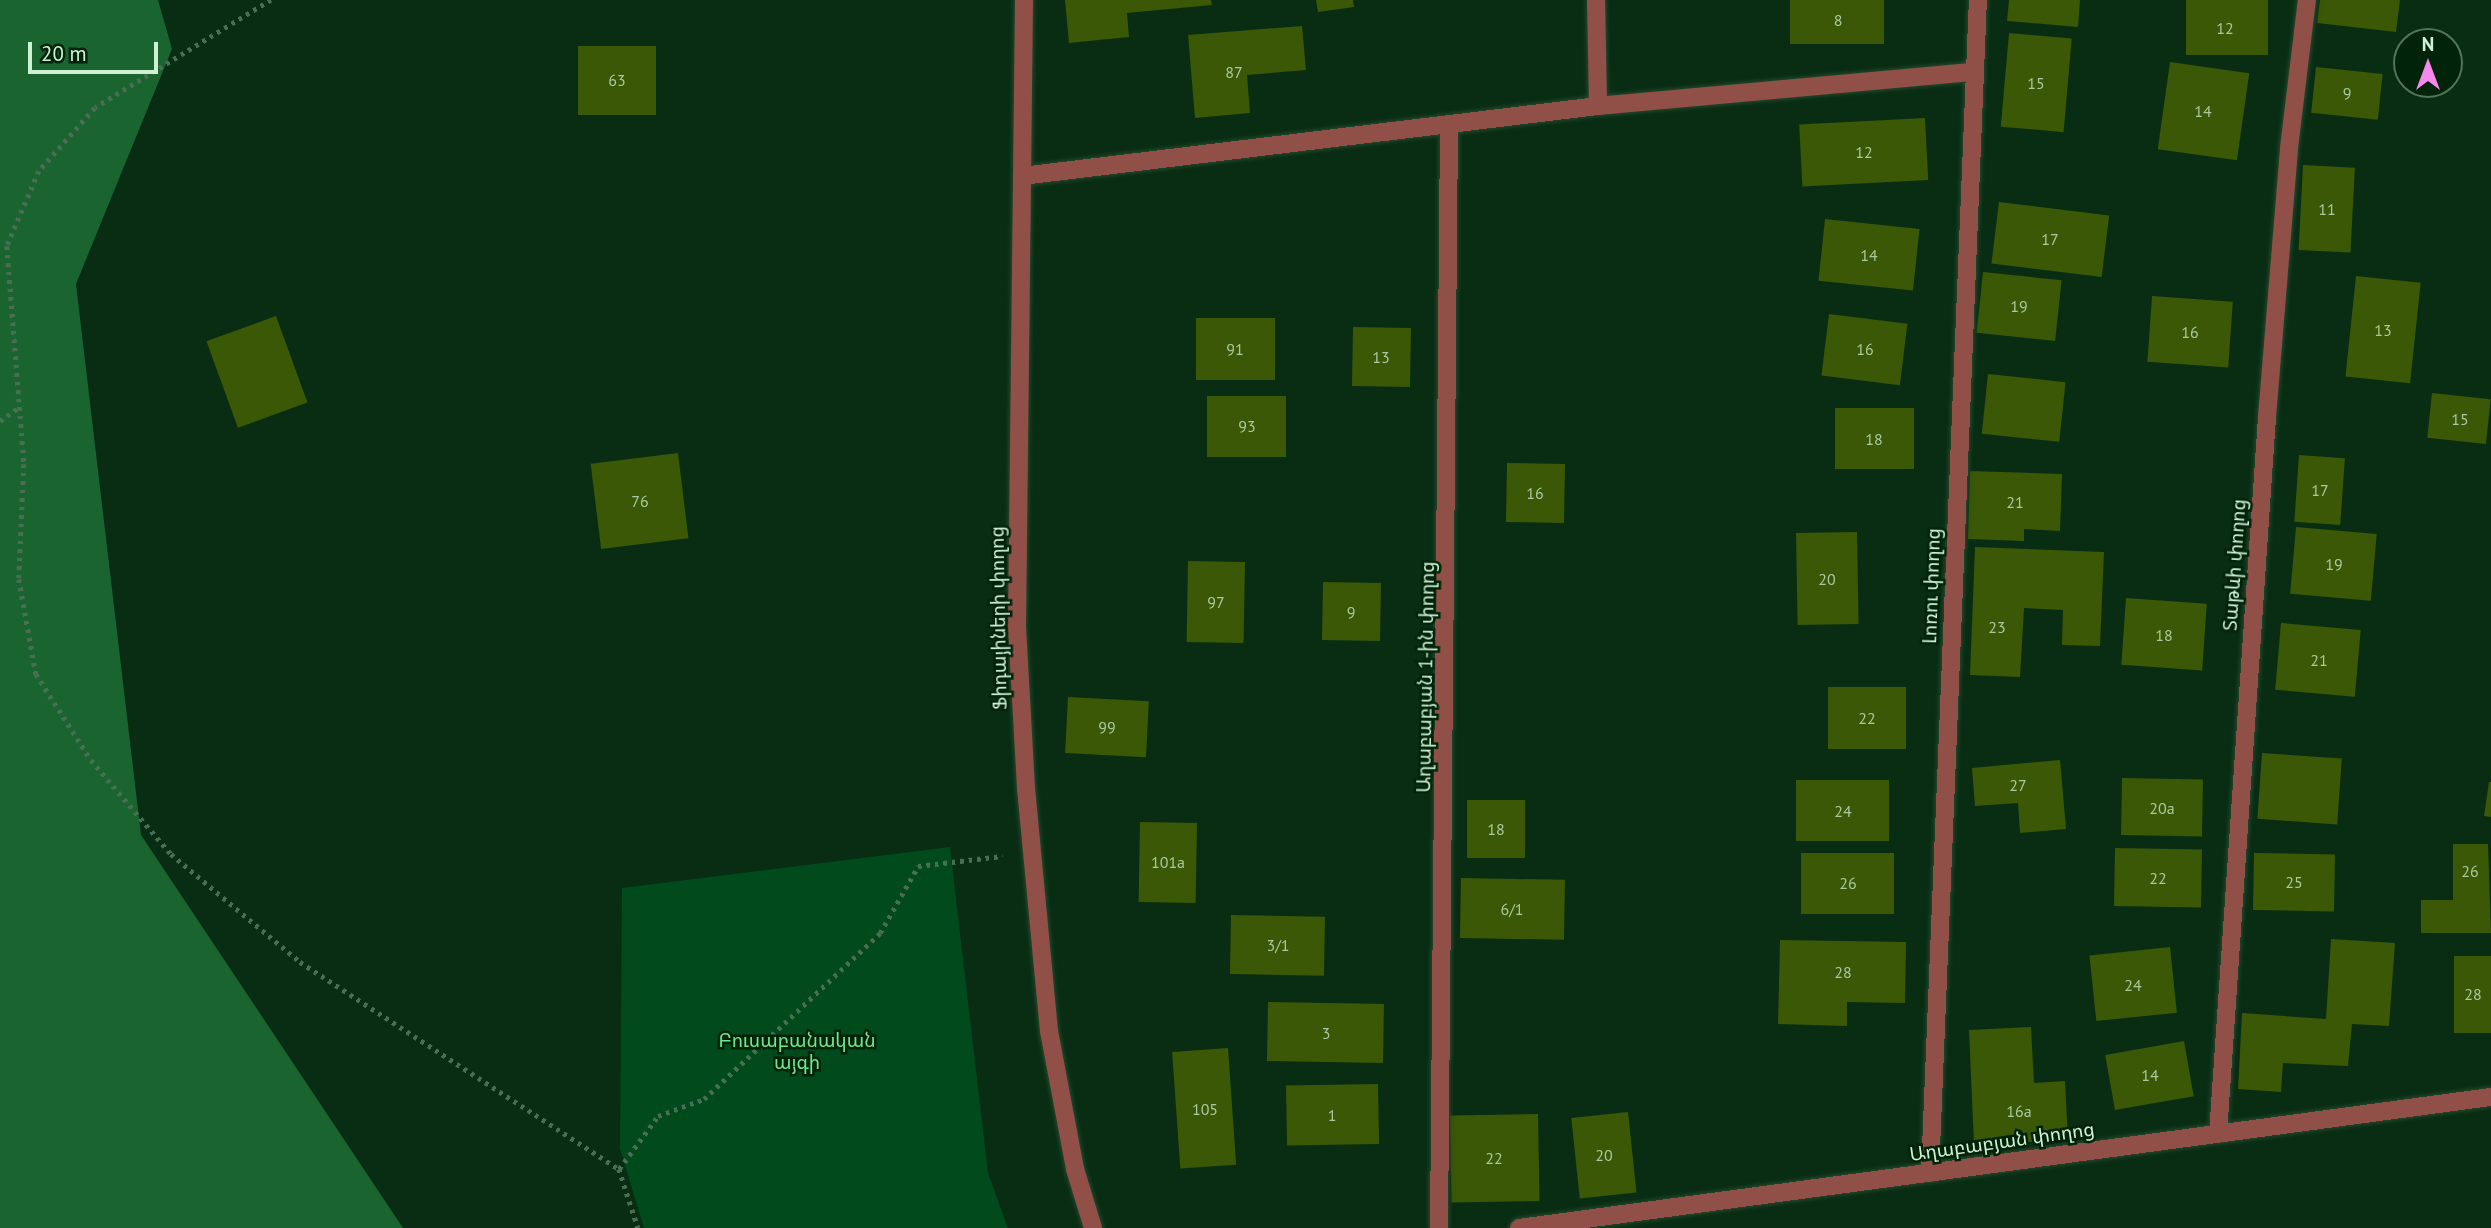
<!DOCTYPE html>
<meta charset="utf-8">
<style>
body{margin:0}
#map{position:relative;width:2491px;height:1228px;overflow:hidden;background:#082d13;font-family:"PT Sans","Noto Sans Armenian",sans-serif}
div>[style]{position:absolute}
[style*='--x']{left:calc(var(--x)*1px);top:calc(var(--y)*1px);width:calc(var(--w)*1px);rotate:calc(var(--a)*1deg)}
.green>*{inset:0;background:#004a1c}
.forest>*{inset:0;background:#1a6430}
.building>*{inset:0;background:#3a5805;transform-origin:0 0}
.path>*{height:4.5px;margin-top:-2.25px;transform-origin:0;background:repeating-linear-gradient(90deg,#4a6e53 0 3.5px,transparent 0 8.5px)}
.roads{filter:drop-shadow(0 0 2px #24482e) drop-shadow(0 0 2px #24482e)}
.minor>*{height:18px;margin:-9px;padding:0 9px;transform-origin:9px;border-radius:9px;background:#915047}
span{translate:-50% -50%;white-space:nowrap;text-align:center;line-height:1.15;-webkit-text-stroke:5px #002309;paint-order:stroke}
.number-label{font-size:16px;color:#a9caa0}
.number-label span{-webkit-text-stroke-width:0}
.street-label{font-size:19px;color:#cef0d3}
.park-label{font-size:19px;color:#6fe78c}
.north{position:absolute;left:2393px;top:28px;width:70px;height:70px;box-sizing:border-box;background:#002309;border:2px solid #52755a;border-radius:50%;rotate:0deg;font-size:19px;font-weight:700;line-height:28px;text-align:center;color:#cef0d3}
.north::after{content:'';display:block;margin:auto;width:24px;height:32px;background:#f589ee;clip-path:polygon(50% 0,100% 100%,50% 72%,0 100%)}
.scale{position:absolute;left:28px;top:42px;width:130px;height:32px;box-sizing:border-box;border:4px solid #cef0d3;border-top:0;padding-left:9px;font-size:21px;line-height:24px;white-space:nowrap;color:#cef0d3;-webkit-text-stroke:5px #002309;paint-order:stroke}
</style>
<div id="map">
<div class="green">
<i style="clip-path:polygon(950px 847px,988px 1173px,1008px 1228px,644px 1228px,620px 1149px,622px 888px)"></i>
</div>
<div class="forest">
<i style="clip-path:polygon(0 0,158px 0,172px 49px,76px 284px,141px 835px,403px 1228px,0 1228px)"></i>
</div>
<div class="building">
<i style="clip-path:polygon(1065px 0,1211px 0,1212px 5px,1127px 13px,1129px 37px,1069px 43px)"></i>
<i style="clip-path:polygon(1316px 0,1353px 0,1354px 7px,1318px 12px)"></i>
<i style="left:1790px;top:0;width:94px;height:44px"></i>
<i style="clip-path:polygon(2009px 0,2080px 0,2078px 27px,2007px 21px)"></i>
<i style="left:2186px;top:0;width:82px;height:55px"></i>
<i style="clip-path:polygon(2320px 0,2400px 0,2396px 32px,2317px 23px)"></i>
<i style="clip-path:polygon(1302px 26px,1306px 70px,1247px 75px,1250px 113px,1195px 118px,1188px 35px)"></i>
<i style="left:2009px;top:33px;width:63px;height:94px;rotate:5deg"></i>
<i style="left:578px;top:46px;width:78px;height:69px"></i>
<i style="left:2170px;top:62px;width:80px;height:88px;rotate:8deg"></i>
<i style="left:2316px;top:67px;width:67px;height:46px;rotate:6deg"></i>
<i style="left:1925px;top:118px;width:62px;height:126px;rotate:87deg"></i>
<i style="left:2303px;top:165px;width:52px;height:85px;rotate:3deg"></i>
<i style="left:1999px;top:202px;width:111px;height:62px;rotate:7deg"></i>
<i style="left:1825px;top:219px;width:95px;height:62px;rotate:6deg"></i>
<i style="left:1983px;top:272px;width:79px;height:61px;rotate:6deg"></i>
<i style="left:2356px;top:276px;width:65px;height:101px;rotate:6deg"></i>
<i style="left:2152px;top:296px;width:81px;height:66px;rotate:4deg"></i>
<i style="left:1829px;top:314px;width:79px;height:62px;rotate:7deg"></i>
<i style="left:276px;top:316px;width:92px;height:74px;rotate:70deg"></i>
<i style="left:1196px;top:318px;width:79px;height:62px"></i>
<i style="left:1353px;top:327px;width:58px;height:59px;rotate:1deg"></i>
<i style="left:1988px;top:374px;width:78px;height:60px;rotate:6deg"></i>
<i style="left:2432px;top:393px;width:59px;height:45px;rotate:6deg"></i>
<i style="left:1207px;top:396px;width:79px;height:61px"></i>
<i style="left:1835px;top:408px;width:79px;height:61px"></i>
<i style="left:678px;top:453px;width:86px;height:88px;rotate:83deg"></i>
<i style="left:2299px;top:455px;width:46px;height:67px;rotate:4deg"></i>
<i style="left:1507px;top:463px;width:58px;height:59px;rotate:1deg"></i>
<i style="clip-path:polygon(1970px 471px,2062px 474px,2060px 531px,2024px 529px,2024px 541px,1968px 539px)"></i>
<i style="left:2296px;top:527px;width:81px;height:67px;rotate:5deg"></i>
<i style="left:1857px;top:532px;width:92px;height:61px;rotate:89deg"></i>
<i style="clip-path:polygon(1975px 547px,2104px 552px,2100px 646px,2062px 645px,2063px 610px,2024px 608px,2020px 677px,1970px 675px)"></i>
<i style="left:1188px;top:561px;width:57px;height:81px;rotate:1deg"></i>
<i style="left:1323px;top:582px;width:58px;height:58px;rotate:1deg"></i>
<i style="left:2126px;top:598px;width:81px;height:67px;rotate:4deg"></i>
<i style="left:2281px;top:623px;width:80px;height:67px;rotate:5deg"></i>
<i style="left:1828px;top:687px;width:78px;height:62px"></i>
<i style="left:1068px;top:697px;width:81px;height:56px;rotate:3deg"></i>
<i style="left:2262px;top:753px;width:80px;height:66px;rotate:4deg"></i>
<i style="clip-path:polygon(2060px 760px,2066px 829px,2020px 833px,2018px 803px,1975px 806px,1972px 768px)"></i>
<i style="left:2122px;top:778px;width:81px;height:57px;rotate:1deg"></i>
<i style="left:1889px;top:780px;width:61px;height:93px;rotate:90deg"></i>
<i style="clip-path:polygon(2489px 782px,2491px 782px,2491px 817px,2484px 816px)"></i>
<i style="left:1467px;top:800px;width:58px;height:58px"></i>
<i style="left:1140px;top:822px;width:57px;height:80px;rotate:1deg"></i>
<i style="clip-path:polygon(2453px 844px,2488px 844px,2491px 933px,2421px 933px,2421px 900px,2453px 900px)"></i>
<i style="left:2115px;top:848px;width:87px;height:58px;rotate:1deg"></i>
<i style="left:1801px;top:853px;width:93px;height:61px"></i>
<i style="left:2254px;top:853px;width:81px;height:57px;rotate:1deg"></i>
<i style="left:1461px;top:878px;width:104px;height:60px;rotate:1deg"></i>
<i style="left:1231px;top:915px;width:94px;height:59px;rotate:1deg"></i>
<i style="clip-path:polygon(2331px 939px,2395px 943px,2389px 1026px,2352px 1024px,2348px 1066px,2283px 1063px,2281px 1092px,2238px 1089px,2242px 1013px,2326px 1019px)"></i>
<i style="clip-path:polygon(1780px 940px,1906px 942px,1905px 1003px,1847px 1002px,1847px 1026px,1778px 1024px)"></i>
<i style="left:2170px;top:947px;width:66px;height:81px;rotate:84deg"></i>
<i style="left:2454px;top:956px;width:37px;height:77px"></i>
<i style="left:1268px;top:1002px;width:116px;height:59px;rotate:1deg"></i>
<i style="clip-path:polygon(2031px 1027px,2034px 1083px,2065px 1081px,2068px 1140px,1974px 1145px,1969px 1030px)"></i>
<i style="left:2184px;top:1041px;width:56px;height:80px;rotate:80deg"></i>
<i style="left:1228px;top:1048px;width:117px;height:56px;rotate:86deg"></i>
<i style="left:1378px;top:1084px;width:60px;height:92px;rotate:89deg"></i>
<i style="left:1628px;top:1112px;width:81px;height:57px;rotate:84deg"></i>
<i style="left:1538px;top:1114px;width:87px;height:88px;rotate:89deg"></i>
</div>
<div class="path">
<i style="--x:271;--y:0;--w:206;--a:148.5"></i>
<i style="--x:95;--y:108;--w:84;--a:131.6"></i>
<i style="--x:39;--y:171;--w:82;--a:113.1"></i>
<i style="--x:7;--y:246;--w:219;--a:85.5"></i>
<i style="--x:24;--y:464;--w:115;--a:92.5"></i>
<i style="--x:19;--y:579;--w:97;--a:79.9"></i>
<i style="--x:36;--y:674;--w:102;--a:57.4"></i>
<i style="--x:91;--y:760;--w:123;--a:49.6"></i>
<i style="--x:171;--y:854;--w:168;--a:39.9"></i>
<i style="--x:300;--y:962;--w:380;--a:33"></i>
<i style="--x:619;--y:1169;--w:62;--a:72.1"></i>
<i style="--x:0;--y:421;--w:24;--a:-36"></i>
<i style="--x:619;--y:1169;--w:66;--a:-53.7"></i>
<i style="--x:658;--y:1116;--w:49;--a:-20.3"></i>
<i style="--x:704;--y:1099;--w:242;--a:-43.3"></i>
<i style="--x:880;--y:933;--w:77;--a:-60.4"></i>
<i style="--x:918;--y:866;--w:85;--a:-6.8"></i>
</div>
<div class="roads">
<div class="minor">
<i style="--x:1024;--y:0;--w:627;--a:90.64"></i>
<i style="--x:1017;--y:627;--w:161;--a:86.8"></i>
<i style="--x:1026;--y:788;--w:244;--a:84.6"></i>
<i style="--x:1049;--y:1031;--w:140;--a:79.3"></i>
<i style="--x:1075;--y:1169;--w:62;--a:73"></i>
<i style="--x:1596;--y:0;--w:106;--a:88.9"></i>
<i style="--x:1022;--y:176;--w:580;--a:-6.93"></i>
<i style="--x:1598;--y:106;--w:377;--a:-5.2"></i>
<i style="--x:2218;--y:1134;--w:719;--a:-86.09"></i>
<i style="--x:2267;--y:417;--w:270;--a:-85.3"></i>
<i style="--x:2289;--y:148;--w:149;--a:-83.1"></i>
<i style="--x:1930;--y:1173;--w:1174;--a:-87.66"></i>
<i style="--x:1439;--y:1228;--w:1103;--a:-89.48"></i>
<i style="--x:1519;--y:1228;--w:981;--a:-7.68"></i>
</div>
</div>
<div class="number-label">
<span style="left:1838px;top:20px">8</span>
<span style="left:2225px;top:28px">12</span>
<span style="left:1234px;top:72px">87</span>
<span style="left:617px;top:80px">63</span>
<span style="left:2036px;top:83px">15</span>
<span style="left:2347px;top:93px">9</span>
<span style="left:2203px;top:111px">14</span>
<span style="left:1864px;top:152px">12</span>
<span style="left:2327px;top:209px">11</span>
<span style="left:2050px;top:239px">17</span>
<span style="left:1869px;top:255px">14</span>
<span style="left:2019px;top:306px">19</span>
<span style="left:2383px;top:330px">13</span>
<span style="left:2190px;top:332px">16</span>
<span style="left:1235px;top:349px">91</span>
<span style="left:1865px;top:349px">16</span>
<span style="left:1381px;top:357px">13</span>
<span style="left:2460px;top:419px">15</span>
<span style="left:1247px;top:426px">93</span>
<span style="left:1874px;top:439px">18</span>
<span style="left:2320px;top:490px">17</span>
<span style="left:1535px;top:493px">16</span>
<span style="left:640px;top:501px">76</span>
<span style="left:2015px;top:502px">21</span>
<span style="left:2334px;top:564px">19</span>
<span style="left:1827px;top:579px">20</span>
<span style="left:1216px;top:602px">97</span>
<span style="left:1351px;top:612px">9</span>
<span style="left:1997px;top:627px">23</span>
<span style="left:2164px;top:635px">18</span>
<span style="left:2319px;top:660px">21</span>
<span style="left:1867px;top:718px">22</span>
<span style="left:1107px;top:727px">99</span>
<span style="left:2018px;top:785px">27</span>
<span style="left:2162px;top:808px">20a</span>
<span style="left:1843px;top:811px">24</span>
<span style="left:1496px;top:829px">18</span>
<span style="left:1168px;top:862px">101a</span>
<span style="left:2470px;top:871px">26</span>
<span style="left:2158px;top:878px">22</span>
<span style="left:2294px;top:882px">25</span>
<span style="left:1848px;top:883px">26</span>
<span style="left:1512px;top:909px">6/1</span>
<span style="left:1278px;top:945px">3/1</span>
<span style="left:1843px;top:972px">28</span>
<span style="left:2133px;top:985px">24</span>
<span style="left:2473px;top:994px">28</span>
<span style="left:1326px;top:1033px">3</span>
<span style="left:2150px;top:1075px">14</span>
<span style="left:1205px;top:1109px">105</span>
<span style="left:2019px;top:1111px">16a</span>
<span style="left:1332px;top:1115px">1</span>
<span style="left:1604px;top:1155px">20</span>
<span style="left:1494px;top:1158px">22</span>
</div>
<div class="street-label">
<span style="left:2235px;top:565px;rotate:-86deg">Տաթևի փողոց</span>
<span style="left:1932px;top:586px;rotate:-88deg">Լոռու փողոց</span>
<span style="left:999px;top:618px;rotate:-91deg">Ֆիդայիների փողոց</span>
<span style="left:1426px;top:677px;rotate:-89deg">Աղաբաբյան 1-ին փողոց</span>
<span style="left:2002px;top:1142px;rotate:-8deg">Աղաբաբյան փողոց</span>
</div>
<div class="park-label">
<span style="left:797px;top:1052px">Բուսաբանական<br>այգի</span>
</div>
<div class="north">N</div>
<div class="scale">20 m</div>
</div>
